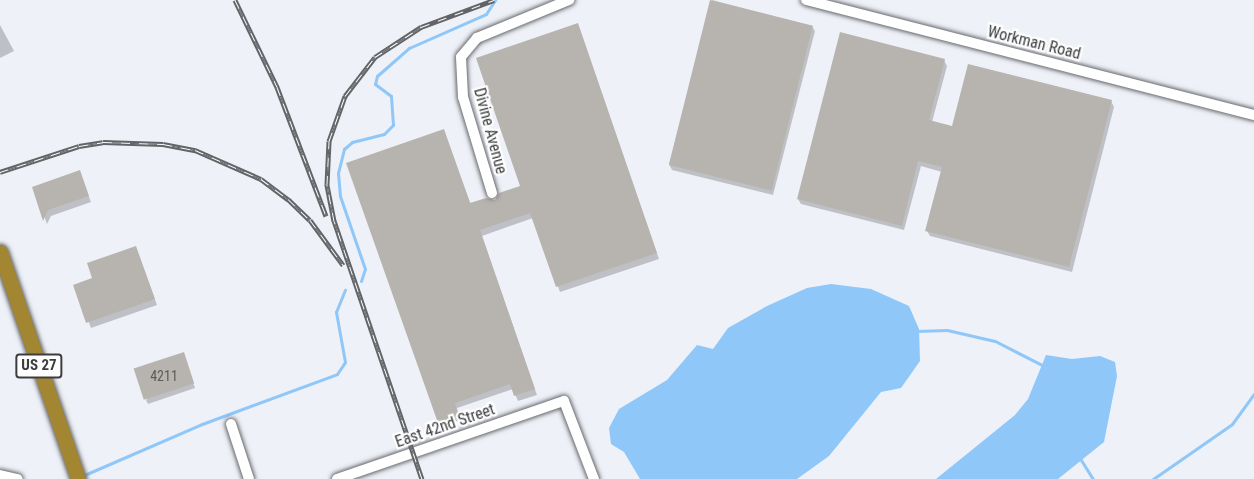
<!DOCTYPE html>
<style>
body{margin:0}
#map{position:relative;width:1254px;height:479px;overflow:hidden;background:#eef1f7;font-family:"Roboto Condensed",sans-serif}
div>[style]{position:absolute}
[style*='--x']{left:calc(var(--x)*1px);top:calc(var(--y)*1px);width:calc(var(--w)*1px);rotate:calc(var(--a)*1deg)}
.water>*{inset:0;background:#8fc7f8}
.shadow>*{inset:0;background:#0003}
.stream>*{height:3px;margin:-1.5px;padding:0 1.5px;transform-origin:1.5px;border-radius:1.5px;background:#8fc7f8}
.building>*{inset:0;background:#b7b4af;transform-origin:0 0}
.roads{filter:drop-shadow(0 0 2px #67696e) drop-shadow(0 0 2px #67696e)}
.minor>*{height:10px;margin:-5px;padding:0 5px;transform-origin:5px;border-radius:5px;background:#fff}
.highway>*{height:15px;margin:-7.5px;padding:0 7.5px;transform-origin:7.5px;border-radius:7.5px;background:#a28632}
.rail>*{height:5px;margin-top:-2.5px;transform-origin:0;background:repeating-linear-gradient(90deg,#fefefe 0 9px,#626467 0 18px);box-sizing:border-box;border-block:2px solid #626467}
span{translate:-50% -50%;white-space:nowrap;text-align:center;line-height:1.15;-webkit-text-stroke:4.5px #fefefe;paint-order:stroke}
.number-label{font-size:14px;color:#5b5b5b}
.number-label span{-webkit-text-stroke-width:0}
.shield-label span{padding:2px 4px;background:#fefefe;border:2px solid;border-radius:4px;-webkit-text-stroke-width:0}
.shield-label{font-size:15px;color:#3c3d3f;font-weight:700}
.street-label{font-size:16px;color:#3c3d3f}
</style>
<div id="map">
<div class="water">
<i style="clip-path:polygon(831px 284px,871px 289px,909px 306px,919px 329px,920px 361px,901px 388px,881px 392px,829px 456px,797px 479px,640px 479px,624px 452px,611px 444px,609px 428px,619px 409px,667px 380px,697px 345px,713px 349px,728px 328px,767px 306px,807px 288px)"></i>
<i style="clip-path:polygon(1046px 355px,1072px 359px,1100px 356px,1115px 362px,1117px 376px,1104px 442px,1058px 479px,936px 479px,1015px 415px,1028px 399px)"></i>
</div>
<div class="shadow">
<i style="clip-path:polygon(712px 0,812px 26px,815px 31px,773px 195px,672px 170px,669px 164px)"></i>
<i style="clip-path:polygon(0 25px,14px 51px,0 58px)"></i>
<i style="clip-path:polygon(580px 31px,659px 259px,560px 292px,533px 218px,482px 236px,537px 395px,518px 401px,513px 389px,457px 408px,460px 420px,442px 427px,439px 422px,444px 131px,471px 205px,495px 202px,522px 187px)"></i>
<i style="clip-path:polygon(944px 60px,947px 66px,932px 122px,953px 128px,1111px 101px,1114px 107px,1072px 272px,930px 236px,927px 231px,942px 172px,921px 166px,904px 230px,801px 204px,798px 199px)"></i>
<i style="clip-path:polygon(82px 178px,91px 202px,51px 216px,47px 224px,34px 188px)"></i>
<i style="clip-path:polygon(136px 248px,157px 305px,91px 328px,75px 286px,94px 279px)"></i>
<i style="clip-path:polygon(185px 358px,195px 388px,148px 404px,146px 400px)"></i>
</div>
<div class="stream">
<i style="--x:361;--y:281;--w:13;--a:-72"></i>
<i style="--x:365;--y:269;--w:77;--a:-108.9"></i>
<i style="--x:340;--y:196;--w:23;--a:-95"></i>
<i style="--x:338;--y:173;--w:25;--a:-76"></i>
<i style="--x:344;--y:149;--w:11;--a:-41"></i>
<i style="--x:352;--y:142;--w:33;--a:-14"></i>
<i style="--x:384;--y:134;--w:13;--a:-45"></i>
<i style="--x:393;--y:125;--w:29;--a:-94"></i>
<i style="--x:391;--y:96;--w:20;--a:-143"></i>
<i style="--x:375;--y:84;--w:8;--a:-76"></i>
<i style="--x:377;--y:76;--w:43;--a:-41.2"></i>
<i style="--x:409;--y:48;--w:84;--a:-23.8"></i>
<i style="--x:486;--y:14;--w:17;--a:-57"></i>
<i style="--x:916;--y:331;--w:31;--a:-2"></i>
<i style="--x:947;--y:330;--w:49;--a:12.9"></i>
<i style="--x:995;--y:341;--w:53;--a:27.1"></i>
<i style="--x:1081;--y:460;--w:22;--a:58"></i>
<i style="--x:82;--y:476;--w:131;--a:-23.4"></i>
<i style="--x:202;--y:424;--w:144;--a:-20.3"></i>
<i style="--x:337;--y:374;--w:14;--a:-56"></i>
<i style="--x:345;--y:362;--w:51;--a:-100.2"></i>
<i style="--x:336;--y:312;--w:24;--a:-68"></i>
<i style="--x:1153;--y:479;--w:96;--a:-34.8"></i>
<i style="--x:1232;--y:424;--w:37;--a:-54"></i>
</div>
<div class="building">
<i style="left:710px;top:0;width:106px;height:170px;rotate:14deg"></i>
<i style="clip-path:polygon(578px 23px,657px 253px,556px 287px,530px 213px,480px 230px,535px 389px,514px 396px,510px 384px,455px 403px,458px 415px,438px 423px,346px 163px,444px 129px,470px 203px,486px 198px,495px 200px,499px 193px,520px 186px,476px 58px)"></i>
<i style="clip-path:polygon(840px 32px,945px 59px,929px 120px,952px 126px,968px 64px,1112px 100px,1069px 267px,925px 231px,942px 167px,918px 161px,902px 226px,797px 199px)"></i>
<i style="clip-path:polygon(80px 170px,89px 196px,48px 210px,43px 221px,32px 187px)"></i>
<i style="clip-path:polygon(136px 246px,155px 299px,86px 323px,73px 285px,92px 278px,87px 263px)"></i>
<i style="left:184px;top:352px;width:33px;height:53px;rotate:72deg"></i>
</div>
<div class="roads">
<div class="minor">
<i style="--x:806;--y:0;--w:463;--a:14.4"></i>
<i style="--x:492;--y:193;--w:100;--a:-106.8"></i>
<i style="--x:463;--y:97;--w:40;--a:-92.9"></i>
<i style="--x:461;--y:57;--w:25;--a:-50"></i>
<i style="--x:477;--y:38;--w:100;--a:-22.4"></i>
<i style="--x:231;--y:424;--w:58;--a:71.9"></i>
<i style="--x:0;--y:475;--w:18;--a:13"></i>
<i style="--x:337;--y:479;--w:240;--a:-19"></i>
<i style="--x:564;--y:401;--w:84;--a:69"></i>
</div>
<div class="highway">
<i style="--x:0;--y:252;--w:240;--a:71"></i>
</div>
</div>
<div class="rail">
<i style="--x:235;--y:0;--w:97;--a:64.2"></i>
<i style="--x:277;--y:87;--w:138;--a:69.2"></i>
<i style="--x:0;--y:172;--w:83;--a:-18.2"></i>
<i style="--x:79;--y:146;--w:24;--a:-9"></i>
<i style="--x:103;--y:142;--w:60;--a:1.9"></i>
<i style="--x:163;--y:144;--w:33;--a:11"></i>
<i style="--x:195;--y:150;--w:72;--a:23.7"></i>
<i style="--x:261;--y:179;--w:34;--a:37"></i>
<i style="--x:288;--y:199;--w:30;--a:44"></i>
<i style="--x:310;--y:220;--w:56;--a:53.7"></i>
<i style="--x:422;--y:479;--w:273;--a:-108.8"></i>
<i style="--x:334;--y:221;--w:38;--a:-101"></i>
<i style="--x:327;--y:184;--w:43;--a:-87.3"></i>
<i style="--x:329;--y:141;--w:48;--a:-70.4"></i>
<i style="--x:345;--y:96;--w:49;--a:-52.4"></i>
<i style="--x:375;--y:57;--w:55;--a:-33.1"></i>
<i style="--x:421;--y:27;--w:78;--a:-20.3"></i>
</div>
<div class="number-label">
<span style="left:164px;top:376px">4211</span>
</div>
<div class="shield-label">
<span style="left:39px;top:366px">US 27</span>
</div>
<div class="street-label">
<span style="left:1034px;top:43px;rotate:14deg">Workman Road</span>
<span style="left:490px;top:131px;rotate:75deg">Divine Avenue</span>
<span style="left:445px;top:426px;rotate:-19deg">East 42nd Street</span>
</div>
</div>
